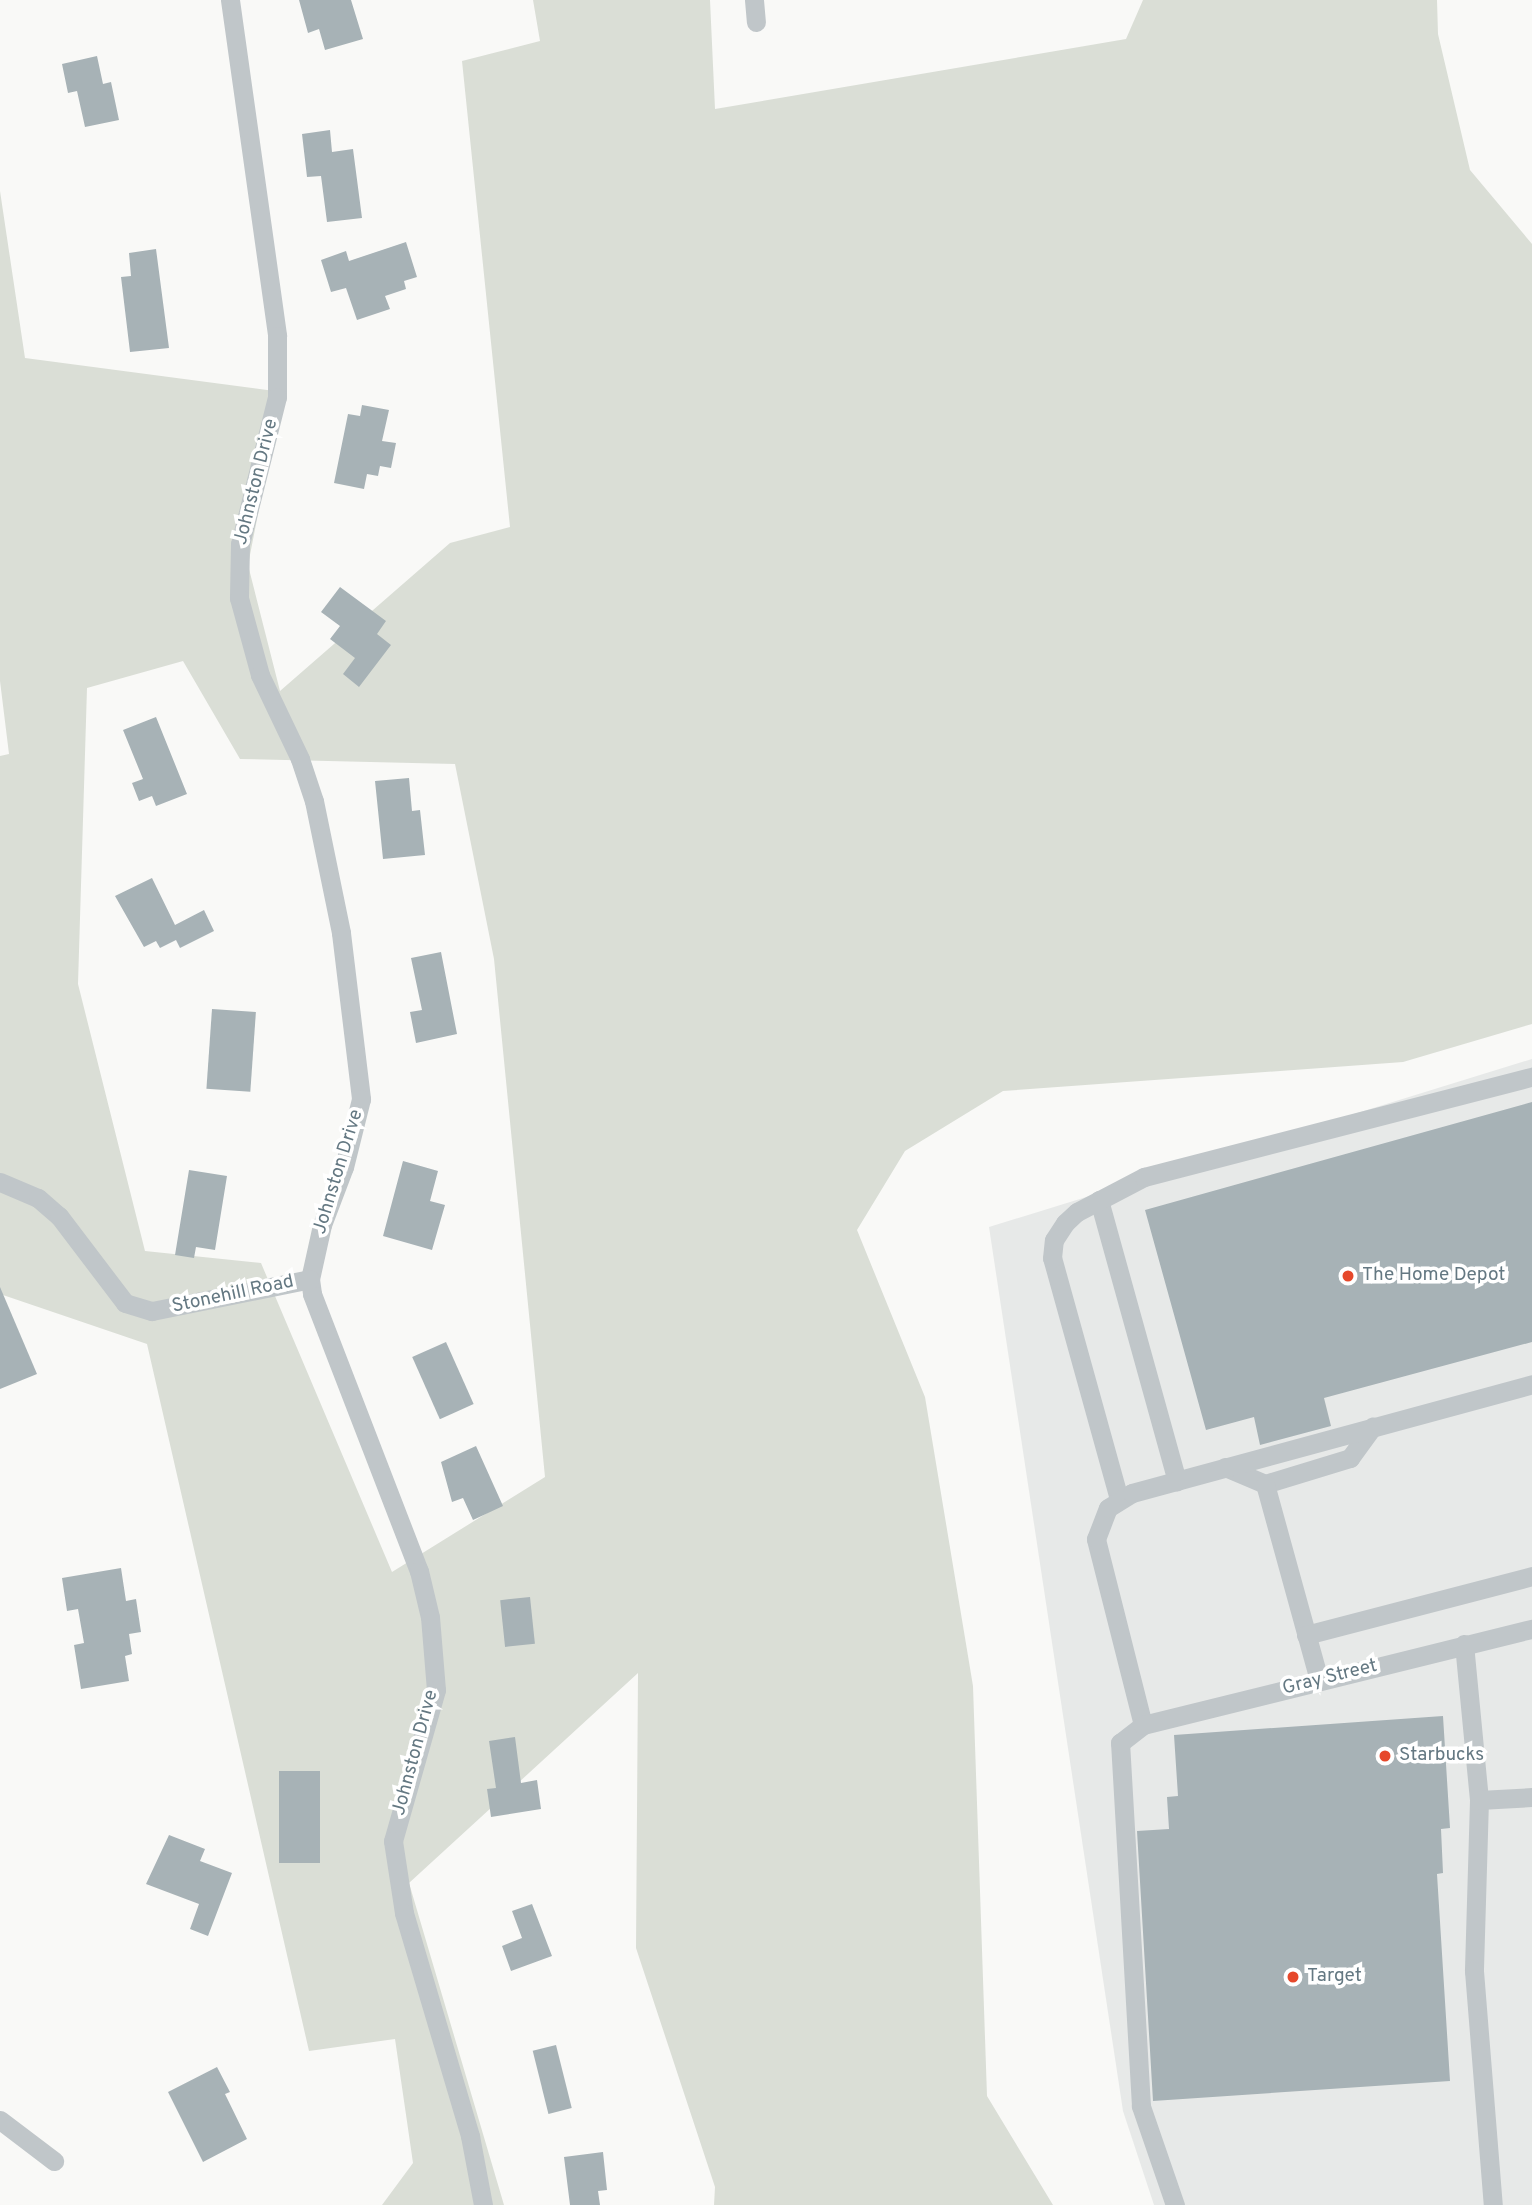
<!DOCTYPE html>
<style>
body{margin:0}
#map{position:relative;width:1532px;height:2205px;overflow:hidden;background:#f9f9f7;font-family:Overpass,sans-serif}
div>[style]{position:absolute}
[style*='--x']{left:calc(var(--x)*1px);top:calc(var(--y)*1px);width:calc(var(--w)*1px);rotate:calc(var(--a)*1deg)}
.built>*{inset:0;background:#e7e9e8}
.green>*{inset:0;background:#daded6}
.building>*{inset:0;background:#a7b2b6;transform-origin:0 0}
.minor>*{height:19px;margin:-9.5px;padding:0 9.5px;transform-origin:9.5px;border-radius:9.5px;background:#c0c6c9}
.dots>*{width:19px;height:19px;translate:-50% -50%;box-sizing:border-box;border:4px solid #fff;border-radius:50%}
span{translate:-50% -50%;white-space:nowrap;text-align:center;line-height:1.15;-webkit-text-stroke:7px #fff;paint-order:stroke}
.street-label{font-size:19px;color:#647882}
.poi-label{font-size:19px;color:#647882}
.left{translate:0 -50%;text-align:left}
</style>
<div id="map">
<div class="built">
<i style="clip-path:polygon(1532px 1059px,1532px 2205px,1154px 2205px,1123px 2111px,989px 1227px)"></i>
</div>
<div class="green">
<i style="clip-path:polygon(evenodd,533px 0,710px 0,715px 109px,1126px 39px,1143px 0,1437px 0,1438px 34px,1470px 170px,1532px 244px,1532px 1024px,1403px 1062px,1003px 1091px,905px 1151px,857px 1230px,925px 1397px,973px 1686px,987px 2096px,1053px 2205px,714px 2205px,715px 2187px,636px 1948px,638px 1673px,409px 1883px,504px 2205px,382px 2205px,413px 2163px,395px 2039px,309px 2051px,147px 1344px,0 1294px,0 756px,9px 754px,0 681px,0 191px,25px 358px,282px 392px,248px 565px,280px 691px,450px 543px,510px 527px,462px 61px,540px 41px,533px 0,183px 661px,240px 759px,455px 764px,494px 959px,545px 1477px,392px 1572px,261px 1263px,145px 1251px,78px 984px,87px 688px,183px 661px)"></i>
</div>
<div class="building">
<i style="clip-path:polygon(299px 0,351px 0,363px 39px,325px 50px,319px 29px,308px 33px)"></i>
<i style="clip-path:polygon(97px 56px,103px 84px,111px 82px,119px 120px,85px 127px,77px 91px,68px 93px,62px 64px)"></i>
<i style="clip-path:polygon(330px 130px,332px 152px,353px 149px,362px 218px,327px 222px,321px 176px,307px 177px,302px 134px)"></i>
<i style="clip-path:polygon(406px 242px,417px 277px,404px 281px,406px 289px,385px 296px,390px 309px,357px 320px,346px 288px,331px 292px,321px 260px,346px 251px,349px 261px)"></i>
<i style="clip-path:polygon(156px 249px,169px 348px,130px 352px,121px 277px,131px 276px,129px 253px)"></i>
<i style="clip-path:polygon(362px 405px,389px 410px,382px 441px,396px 443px,391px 468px,380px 466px,378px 476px,367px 474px,364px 489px,334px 483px,348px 414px,360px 416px)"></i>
<i style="clip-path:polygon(340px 587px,386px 621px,377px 634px,391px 645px,359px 687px,343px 674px,355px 658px,330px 639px,340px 626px,321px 612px)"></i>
<i style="clip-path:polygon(156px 717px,187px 794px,156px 806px,152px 796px,139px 801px,132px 783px,143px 779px,123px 730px)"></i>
<i style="clip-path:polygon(409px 778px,412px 811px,420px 810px,425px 855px,383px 859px,375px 781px)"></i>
<i style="clip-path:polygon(152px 878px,175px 925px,204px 910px,214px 931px,180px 948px,176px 940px,160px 948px,156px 941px,144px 947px,115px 896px)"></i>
<i style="clip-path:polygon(441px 952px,457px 1034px,416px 1043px,410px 1012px,422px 1010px,411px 958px)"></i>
<i style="left:212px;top:1009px;width:44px;height:80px;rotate:4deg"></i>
<i style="clip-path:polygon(1532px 1102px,1532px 1342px,1324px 1398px,1331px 1426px,1260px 1445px,1254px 1417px,1206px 1430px,1145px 1210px)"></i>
<i style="clip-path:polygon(403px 1161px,438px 1171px,430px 1201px,445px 1205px,432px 1250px,383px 1236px)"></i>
<i style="clip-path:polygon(189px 1170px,227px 1176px,215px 1250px,196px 1247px,194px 1258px,175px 1255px)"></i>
<i style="clip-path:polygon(0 1287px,37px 1374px,0 1389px)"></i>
<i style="left:446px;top:1342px;width:68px;height:37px;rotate:66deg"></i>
<i style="clip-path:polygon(476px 1446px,503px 1506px,473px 1520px,463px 1498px,452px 1502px,441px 1462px)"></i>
<i style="clip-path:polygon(121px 1568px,126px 1601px,136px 1599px,141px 1632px,129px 1634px,132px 1654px,125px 1656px,129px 1681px,81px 1689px,74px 1645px,84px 1643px,78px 1609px,67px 1611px,62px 1578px)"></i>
<i style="left:530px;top:1597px;width:47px;height:30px;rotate:84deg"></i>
<i style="clip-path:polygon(1443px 1716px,1450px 1828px,1441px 1829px,1443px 1873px,1437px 1874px,1450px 2081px,1153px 2101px,1137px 1831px,1169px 1829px,1167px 1797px,1178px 1796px,1174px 1735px)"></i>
<i style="clip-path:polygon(515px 1737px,521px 1783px,537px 1780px,541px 1809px,491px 1817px,487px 1789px,496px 1788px,489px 1741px)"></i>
<i style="left:279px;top:1771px;width:41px;height:92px"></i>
<i style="clip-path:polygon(169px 1835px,205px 1849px,200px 1861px,232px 1873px,208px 1936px,190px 1929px,199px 1904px,146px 1884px)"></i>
<i style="clip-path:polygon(532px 1904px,552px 1956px,511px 1971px,502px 1946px,522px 1938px,512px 1911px)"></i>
<i style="left:556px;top:2045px;width:65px;height:24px;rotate:76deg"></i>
<i style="clip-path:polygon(217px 2067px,230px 2092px,225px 2094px,247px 2139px,203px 2162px,168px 2092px)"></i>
<i style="clip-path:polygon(603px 2152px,607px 2190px,598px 2191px,600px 2205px,570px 2205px,564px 2157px)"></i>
</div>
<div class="minor">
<i style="--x:230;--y:0;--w:339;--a:82"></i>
<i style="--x:277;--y:336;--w:61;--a:90"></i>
<i style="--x:277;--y:397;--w:152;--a:104.1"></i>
<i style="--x:240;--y:544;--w:54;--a:91.1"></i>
<i style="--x:239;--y:598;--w:80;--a:74.7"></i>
<i style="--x:260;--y:675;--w:93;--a:64.5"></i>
<i style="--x:300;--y:759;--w:44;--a:71.6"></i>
<i style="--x:314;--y:801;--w:135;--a:78.4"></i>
<i style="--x:341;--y:933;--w:167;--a:83.1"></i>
<i style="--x:361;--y:1099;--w:70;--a:104"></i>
<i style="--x:344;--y:1167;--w:62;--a:110.8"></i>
<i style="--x:322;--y:1225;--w:55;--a:102.5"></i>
<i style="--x:310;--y:1279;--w:15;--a:82"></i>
<i style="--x:312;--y:1294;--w:297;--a:68.9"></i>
<i style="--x:419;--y:1571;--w:47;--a:76.6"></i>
<i style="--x:430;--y:1617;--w:73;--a:85.3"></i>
<i style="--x:436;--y:1690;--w:157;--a:105.9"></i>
<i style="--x:393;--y:1841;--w:73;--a:81.3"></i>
<i style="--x:404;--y:1913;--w:233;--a:73.5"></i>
<i style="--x:470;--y:2136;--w:70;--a:79.3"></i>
<i style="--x:754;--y:0;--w:22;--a:85"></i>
<i style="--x:0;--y:1182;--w:41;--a:22.8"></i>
<i style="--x:38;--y:1198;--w:28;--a:41"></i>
<i style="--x:59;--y:1216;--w:109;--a:52.8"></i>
<i style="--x:125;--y:1303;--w:28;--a:17"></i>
<i style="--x:152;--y:1311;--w:161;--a:-11.4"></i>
<i style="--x:1099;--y:1200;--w:292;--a:74.5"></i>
<i style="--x:1225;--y:1467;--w:43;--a:23"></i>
<i style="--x:1265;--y:1484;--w:89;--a:-17"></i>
<i style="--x:1350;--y:1458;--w:39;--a:-54"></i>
<i style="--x:1265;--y:1484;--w:203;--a:74.6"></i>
<i style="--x:1119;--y:1499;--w:250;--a:-105.5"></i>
<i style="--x:1052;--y:1258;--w:18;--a:-84"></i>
<i style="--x:1054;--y:1240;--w:20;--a:-57"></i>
<i style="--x:1065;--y:1223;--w:16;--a:-43"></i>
<i style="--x:1077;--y:1212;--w:76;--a:-27.6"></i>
<i style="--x:1144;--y:1177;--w:401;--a:-14.5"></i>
<i style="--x:1306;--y:1635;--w:234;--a:-14.6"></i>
<i style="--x:1464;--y:1644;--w:157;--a:84.5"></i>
<i style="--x:1479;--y:1800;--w:171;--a:91.7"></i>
<i style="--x:1474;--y:1971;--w:235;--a:85.4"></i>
<i style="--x:1143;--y:1725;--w:192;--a:-104.2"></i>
<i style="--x:1096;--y:1539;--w:33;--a:-69"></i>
<i style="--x:1108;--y:1508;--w:28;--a:-32"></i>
<i style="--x:1132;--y:1493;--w:415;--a:-15.2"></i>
<i style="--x:1479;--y:1800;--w:53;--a:-3.2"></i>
<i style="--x:0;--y:2120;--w:68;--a:37.2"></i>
<i style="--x:1175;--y:2205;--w:105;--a:-109"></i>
<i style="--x:1141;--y:2106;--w:364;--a:-93.3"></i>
<i style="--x:1120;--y:1743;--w:29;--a:-38"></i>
<i style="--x:1143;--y:1725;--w:401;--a:-13.9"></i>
</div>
<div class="dots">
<i style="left:1348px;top:1276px;background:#e6482b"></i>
<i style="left:1385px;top:1756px;background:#e6482b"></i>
<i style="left:1293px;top:1977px;background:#e6482b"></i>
</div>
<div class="street-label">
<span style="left:257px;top:482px;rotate:-76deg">Johnston Drive</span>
<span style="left:339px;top:1172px;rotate:-73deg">Johnston Drive</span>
<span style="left:233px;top:1295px;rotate:-12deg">Stonehill Road</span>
<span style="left:1330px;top:1678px;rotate:-14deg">Gray Street</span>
<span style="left:416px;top:1753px;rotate:-75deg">Johnston Drive</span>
</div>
<div class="poi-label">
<span class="left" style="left:1362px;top:1276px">The Home Depot</span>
<span class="left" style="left:1399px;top:1756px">Starbucks</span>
<span class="left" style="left:1307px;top:1977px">Target</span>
</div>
</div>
